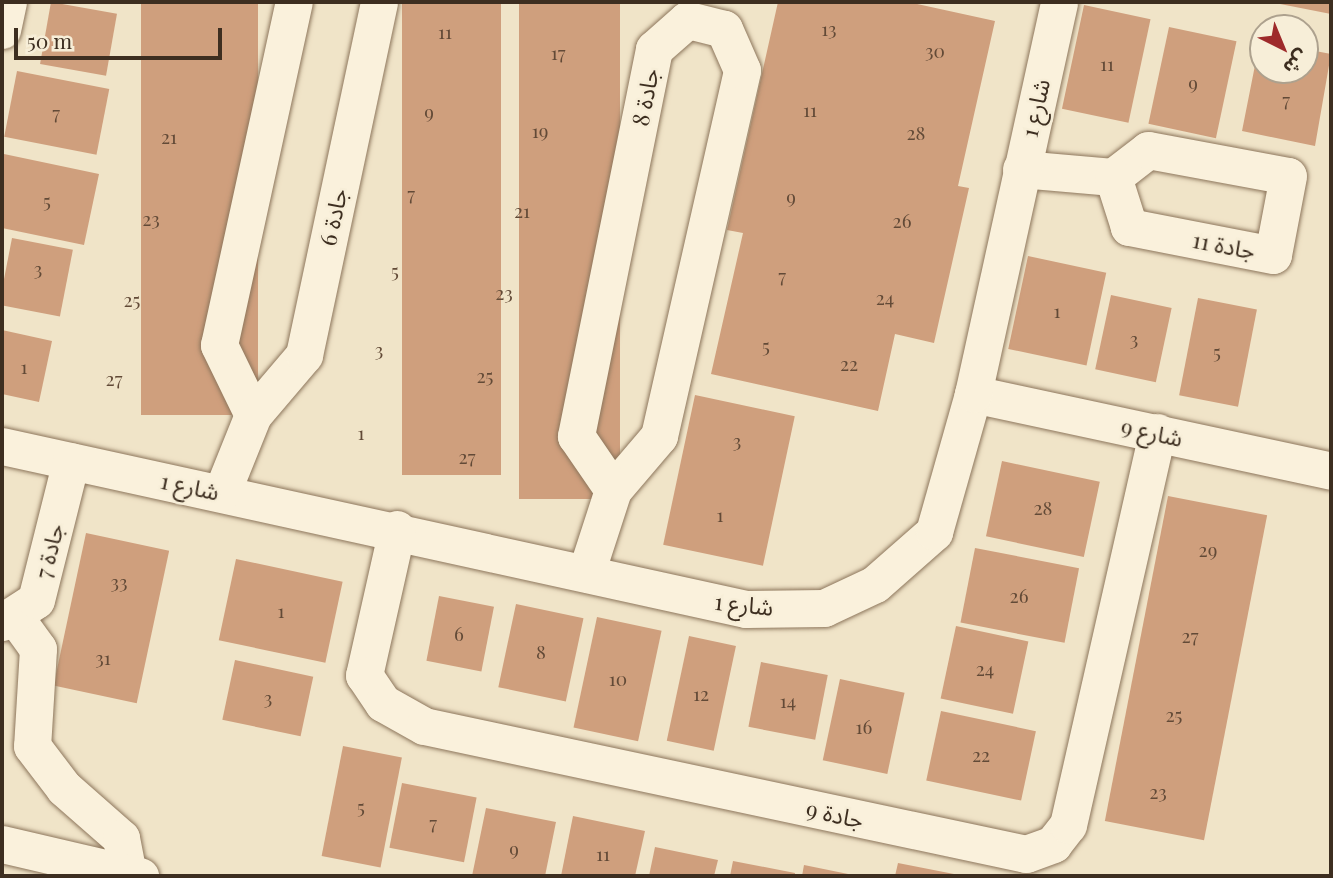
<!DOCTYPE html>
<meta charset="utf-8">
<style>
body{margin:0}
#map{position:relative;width:1333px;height:878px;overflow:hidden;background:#f0e4c8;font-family:"Playfair Display","Noto Sans Arabic",serif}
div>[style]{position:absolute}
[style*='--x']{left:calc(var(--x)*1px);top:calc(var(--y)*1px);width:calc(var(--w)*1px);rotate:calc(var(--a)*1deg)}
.building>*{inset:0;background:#cf9f7d;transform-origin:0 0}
.roads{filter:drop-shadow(0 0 2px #8d765c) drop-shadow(0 0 2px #8d765c)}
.minor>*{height:37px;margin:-18.5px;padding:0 18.5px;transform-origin:18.5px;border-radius:18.5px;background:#faf1dc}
span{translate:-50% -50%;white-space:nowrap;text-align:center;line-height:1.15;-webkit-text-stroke:5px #f7eed8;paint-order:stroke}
.number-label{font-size:19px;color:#624a37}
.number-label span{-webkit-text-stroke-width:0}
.street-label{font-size:23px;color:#3d2e20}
.frame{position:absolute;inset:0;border:4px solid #3d2e20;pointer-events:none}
.north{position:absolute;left:1249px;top:14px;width:70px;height:70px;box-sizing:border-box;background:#f7eed8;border:2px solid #ada18e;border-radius:50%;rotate:137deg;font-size:19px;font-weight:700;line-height:28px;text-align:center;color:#3d2e20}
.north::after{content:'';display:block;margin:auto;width:24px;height:32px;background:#9e2a2b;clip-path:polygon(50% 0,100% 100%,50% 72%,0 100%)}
.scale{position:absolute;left:14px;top:28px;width:208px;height:32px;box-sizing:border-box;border:4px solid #3d2e20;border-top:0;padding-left:9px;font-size:21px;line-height:24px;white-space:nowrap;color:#3d2e20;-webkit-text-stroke:5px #f7eed8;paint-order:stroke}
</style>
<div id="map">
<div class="building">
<i style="left:51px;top:2px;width:67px;height:63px;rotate:10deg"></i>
<i style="left:141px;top:2px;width:117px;height:413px"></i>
<i style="left:402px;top:2px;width:99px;height:473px"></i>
<i style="left:519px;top:2px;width:101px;height:497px"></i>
<i style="clip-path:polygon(778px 2px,908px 2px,995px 21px,958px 186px,969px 188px,934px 343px,895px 334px,878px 411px,711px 374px,743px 233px,727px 230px)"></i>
<i style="clip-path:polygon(1276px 2px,1331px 2px,1331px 14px,1275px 3px)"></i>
<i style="left:1084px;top:5px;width:68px;height:106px;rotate:12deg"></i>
<i style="left:1169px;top:27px;width:69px;height:99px;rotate:12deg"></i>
<i style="clip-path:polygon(1260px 40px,1263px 70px,1305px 70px,1305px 49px,1331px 54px,1315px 146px,1242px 131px)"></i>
<i style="left:17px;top:71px;width:94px;height:67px;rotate:11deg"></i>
<i style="clip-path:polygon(4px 154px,99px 174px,84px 245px,2px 228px)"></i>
<i style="left:12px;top:238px;width:62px;height:68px;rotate:11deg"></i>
<i style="left:1028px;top:256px;width:80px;height:95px;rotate:12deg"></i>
<i style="left:1111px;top:295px;width:62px;height:76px;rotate:12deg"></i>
<i style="left:1198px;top:298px;width:60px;height:99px;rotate:11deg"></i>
<i style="clip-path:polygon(2px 330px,52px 341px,39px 402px,2px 394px)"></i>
<i style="left:695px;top:395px;width:102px;height:153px;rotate:12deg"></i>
<i style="left:1002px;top:461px;width:100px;height:77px;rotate:12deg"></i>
<i style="left:1168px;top:496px;width:101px;height:331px;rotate:11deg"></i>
<i style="left:86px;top:533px;width:85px;height:156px;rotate:12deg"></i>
<i style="left:975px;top:548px;width:106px;height:76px;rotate:11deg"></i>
<i style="left:236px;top:559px;width:109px;height:83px;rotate:12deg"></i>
<i style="left:439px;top:596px;width:56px;height:66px;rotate:11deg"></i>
<i style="left:516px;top:604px;width:69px;height:85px;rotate:12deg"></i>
<i style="left:597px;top:617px;width:66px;height:113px;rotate:12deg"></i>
<i style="left:956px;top:626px;width:74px;height:74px;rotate:12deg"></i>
<i style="left:689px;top:636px;width:48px;height:107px;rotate:12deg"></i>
<i style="left:235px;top:660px;width:80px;height:61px;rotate:12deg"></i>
<i style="left:761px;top:662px;width:68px;height:66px;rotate:11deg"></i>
<i style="left:840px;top:679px;width:66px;height:83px;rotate:12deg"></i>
<i style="left:941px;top:711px;width:97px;height:71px;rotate:12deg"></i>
<i style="left:343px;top:746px;width:60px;height:112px;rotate:11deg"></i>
<i style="left:402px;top:783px;width:76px;height:66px;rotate:11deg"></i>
<i style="clip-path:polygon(486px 808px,556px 822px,545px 876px,472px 876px)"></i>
<i style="clip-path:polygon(573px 816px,645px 831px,635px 876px,561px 876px)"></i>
<i style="clip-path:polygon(655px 847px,718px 860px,714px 876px,649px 876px)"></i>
<i style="clip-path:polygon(733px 861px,795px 873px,795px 876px,730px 876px)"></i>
<i style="clip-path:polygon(898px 863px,959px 875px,958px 876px,895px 876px)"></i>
<i style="clip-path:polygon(804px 865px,853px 875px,853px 876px,802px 876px)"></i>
</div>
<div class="roads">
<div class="minor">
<i style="--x:2;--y:30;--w:29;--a:-78"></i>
<i style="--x:1021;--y:169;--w:92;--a:5"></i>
<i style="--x:1113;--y:177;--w:44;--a:-37.6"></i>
<i style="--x:1148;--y:150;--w:142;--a:10.5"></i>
<i style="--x:1288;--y:176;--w:80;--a:100.8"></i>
<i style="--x:1273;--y:255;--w:147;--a:-169"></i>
<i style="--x:1129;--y:227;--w:52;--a:-107.7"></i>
<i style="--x:973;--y:394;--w:366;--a:12.1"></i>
<i style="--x:253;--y:415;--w:78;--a:-115.9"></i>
<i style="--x:219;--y:345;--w:351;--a:-77.7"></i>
<i style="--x:2;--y:446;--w:762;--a:12.36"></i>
<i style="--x:746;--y:609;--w:78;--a:-0.7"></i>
<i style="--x:824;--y:608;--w:56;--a:-25.2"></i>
<i style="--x:875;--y:584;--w:79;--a:-41.4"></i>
<i style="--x:934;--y:532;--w:143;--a:-74.2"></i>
<i style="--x:973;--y:394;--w:401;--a:-77.6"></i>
<i style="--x:222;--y:492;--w:83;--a:-68.1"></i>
<i style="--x:253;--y:415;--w:79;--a:-49.6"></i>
<i style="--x:304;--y:355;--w:361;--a:-78"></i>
<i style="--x:397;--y:529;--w:150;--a:102.7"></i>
<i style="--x:364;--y:675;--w:34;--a:56"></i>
<i style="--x:383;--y:703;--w:47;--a:29.3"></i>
<i style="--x:424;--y:726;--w:615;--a:12"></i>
<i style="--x:1026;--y:854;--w:29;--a:-20"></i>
<i style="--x:1053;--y:844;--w:24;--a:-52"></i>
<i style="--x:1068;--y:825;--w:403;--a:-77.2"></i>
<i style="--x:586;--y:573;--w:87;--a:-72"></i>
<i style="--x:613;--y:490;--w:71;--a:-49.6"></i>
<i style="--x:659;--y:436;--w:375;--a:-77.2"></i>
<i style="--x:742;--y:70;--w:45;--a:-113.7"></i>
<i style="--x:724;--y:29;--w:38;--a:-166"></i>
<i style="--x:687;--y:20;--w:44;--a:138.7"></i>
<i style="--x:654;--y:49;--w:395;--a:101.4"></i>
<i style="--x:576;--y:436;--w:65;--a:55.6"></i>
<i style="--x:15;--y:617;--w:39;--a:54"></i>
<i style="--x:38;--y:649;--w:97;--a:93.5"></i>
<i style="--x:32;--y:746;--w:53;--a:52.7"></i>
<i style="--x:64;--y:788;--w:76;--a:41.3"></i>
<i style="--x:121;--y:838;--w:36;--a:79"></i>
<i style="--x:2;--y:622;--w:40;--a:-32.9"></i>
<i style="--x:36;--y:600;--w:143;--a:-75.9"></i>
<i style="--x:2;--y:844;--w:142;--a:13.1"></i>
</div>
</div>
<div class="number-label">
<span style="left:829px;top:29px">13</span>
<span style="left:445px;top:32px">11</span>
<span style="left:935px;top:51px">30</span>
<span style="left:558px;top:53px">17</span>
<span style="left:1107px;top:64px">11</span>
<span style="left:1193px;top:83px">9</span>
<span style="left:1286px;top:100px">7</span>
<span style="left:810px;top:110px">11</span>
<span style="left:429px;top:112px">9</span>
<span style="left:56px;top:113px">7</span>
<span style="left:540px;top:131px">19</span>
<span style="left:916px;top:133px">28</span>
<span style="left:169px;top:137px">21</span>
<span style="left:411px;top:194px">7</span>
<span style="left:791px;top:197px">9</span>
<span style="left:47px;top:201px">5</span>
<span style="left:522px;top:211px">21</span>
<span style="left:151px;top:219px">23</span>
<span style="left:902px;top:221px">26</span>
<span style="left:38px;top:269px">3</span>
<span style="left:395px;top:271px">5</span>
<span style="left:782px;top:276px">7</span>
<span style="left:504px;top:293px">23</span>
<span style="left:885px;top:298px">24</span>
<span style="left:132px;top:300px">25</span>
<span style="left:1057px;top:311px">1</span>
<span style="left:1134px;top:339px">3</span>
<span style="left:766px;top:346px">5</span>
<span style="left:379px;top:350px">3</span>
<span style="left:1217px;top:352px">5</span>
<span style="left:849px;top:364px">22</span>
<span style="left:24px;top:367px">1</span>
<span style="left:485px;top:376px">25</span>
<span style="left:114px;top:379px">27</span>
<span style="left:361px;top:433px">1</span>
<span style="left:737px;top:441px">3</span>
<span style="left:467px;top:457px">27</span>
<span style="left:1043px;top:508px">28</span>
<span style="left:720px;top:515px">1</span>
<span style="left:1208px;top:550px">29</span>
<span style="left:119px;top:582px">33</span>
<span style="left:1019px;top:596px">26</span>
<span style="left:281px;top:611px">1</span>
<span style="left:459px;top:634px">6</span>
<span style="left:1190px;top:636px">27</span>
<span style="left:541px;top:652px">8</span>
<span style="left:103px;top:658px">31</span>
<span style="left:985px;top:669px">24</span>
<span style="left:618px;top:679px">10</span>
<span style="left:701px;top:694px">12</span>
<span style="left:268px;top:698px">3</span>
<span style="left:788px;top:701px">14</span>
<span style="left:1174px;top:715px">25</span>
<span style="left:864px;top:727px">16</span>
<span style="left:981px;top:755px">22</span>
<span style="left:1158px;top:792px">23</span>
<span style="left:361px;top:807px">5</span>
<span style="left:433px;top:823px">7</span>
<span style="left:514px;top:849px">9</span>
<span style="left:603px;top:854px">11</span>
</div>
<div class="street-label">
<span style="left:645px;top:97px;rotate:-79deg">جادة 8</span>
<span style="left:1035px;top:108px;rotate:-77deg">شارع 1</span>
<span style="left:333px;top:217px;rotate:-78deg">جادة 6</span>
<span style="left:1224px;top:245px;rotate:11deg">جادة 11</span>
<span style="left:1152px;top:432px;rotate:12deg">شارع 9</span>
<span style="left:190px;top:486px;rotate:12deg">شارع 1</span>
<span style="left:49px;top:551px;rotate:-76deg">جادة 7</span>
<span style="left:744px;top:604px;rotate:6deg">شارع 1</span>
<span style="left:835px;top:814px;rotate:12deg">جادة 9</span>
</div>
<div class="frame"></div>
<div class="north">ش</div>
<div class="scale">50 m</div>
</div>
